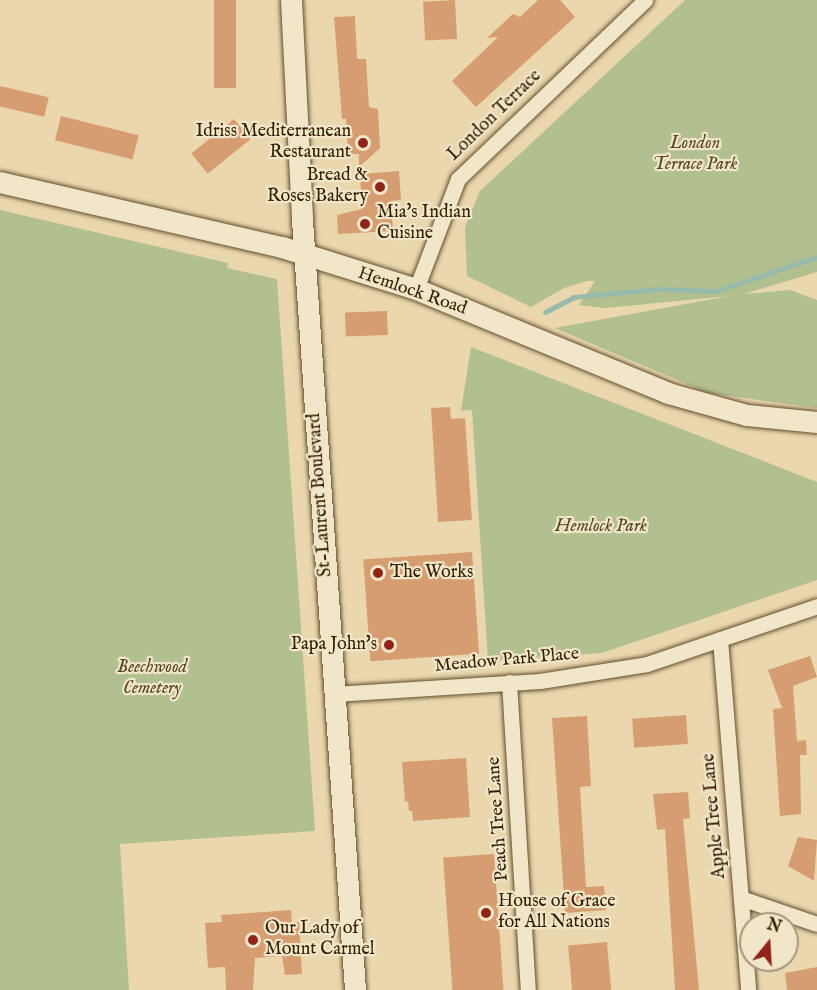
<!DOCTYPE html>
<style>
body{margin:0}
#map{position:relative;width:817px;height:990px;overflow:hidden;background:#ead7ae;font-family:"IM FELL English",serif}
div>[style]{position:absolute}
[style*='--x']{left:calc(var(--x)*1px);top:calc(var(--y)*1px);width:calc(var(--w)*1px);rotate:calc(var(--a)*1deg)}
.green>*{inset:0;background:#b2bf8e}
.stream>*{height:5px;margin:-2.5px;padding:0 2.5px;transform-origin:2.5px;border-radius:2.5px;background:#98baaa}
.building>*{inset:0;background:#d69e70;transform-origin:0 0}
.roads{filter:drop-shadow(0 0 2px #634e2c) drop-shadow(0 0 2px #634e2c)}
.street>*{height:15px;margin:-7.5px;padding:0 7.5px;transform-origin:7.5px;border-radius:7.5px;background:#f1e5ca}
.secondary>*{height:21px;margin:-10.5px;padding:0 10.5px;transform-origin:10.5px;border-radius:10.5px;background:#f1e5ca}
.dots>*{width:16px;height:16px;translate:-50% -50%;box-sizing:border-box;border:3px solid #f1e5ca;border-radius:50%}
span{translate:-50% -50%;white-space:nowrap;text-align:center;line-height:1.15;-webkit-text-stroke:4.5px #f1e5ca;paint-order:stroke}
.street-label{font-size:18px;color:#362001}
.poi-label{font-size:18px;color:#362001}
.right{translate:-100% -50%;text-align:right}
.left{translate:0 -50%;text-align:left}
.park-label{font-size:18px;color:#554824;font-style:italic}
.north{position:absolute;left:739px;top:912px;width:60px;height:60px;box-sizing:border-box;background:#f1e5ca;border:2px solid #a6967a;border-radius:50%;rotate:18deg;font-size:16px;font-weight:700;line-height:24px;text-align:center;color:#362001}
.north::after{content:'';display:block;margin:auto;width:21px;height:27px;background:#8f2418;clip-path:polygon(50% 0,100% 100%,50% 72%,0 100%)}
</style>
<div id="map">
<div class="green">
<i style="clip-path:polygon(685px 0,817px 0,817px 272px,744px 294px,790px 290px,817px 300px,817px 408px,708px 393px,555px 328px,729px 296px,605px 308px,579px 305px,595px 281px,587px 281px,564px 288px,531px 307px,467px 276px,465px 227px,480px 191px)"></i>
<i style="clip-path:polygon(0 210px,228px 263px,227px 268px,277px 279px,315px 831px,120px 844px,129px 990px,0 990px)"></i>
<i style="clip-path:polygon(471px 347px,817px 482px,817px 580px,602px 653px,488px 661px,472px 410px,461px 411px)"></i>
</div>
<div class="stream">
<i style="--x:545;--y:312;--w:33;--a:-27"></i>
<i style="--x:574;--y:297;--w:84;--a:-5.4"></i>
<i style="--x:658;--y:289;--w:58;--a:2"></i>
<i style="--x:716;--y:291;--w:107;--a:-18.6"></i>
</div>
<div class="building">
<i style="left:214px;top:0;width:22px;height:88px"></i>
<i style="left:455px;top:0;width:39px;height:32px;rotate:87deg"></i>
<i style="clip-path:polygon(538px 0,560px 0,575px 17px,476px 107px,452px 81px,498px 37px,487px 38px,513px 14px,520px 17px)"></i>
<i style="clip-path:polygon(355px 16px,357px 59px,366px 59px,369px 107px,378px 109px,380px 148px,359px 167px,359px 154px,348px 154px,346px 119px,342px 119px,334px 17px)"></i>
<i style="left:0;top:86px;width:50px;height:20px;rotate:13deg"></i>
<i style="left:61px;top:116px;width:80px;height:25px;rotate:14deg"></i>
<i style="left:234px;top:119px;width:26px;height:55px;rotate:51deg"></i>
<i style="clip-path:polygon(399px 171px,401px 200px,391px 201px,393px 231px,338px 234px,337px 215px,362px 209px,360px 174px)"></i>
<i style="left:387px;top:311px;width:24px;height:42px;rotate:88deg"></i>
<i style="clip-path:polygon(450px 407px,451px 419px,465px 418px,472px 520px,438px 522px,431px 408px)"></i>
<i style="left:472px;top:552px;width:102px;height:109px;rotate:86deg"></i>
<i style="clip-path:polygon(810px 656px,817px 677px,793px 686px,797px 741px,806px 740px,807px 755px,800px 755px,801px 814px,780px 816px,773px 709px,782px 708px,768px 670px)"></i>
<i style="left:686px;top:715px;width:29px;height:54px;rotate:86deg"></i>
<i style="clip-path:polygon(587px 716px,591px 786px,580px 787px,586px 887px,604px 886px,606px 910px,565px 913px,552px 718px)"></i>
<i style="clip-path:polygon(466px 758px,470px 817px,413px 821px,412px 811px,409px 811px,408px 801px,405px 802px,402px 762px)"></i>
<i style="clip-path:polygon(688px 792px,690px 818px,683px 819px,699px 990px,675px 990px,665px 829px,657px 830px,653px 794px)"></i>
<i style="clip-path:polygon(798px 837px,817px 840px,814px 881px,788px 866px)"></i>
<i style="left:494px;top:854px;width:136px;height:51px;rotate:86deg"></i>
<i style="clip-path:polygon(291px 910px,292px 922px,299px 922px,302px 974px,285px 975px,282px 956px,255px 958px,253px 990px,226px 990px,225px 967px,208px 968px,205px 923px,222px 922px,221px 915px)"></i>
<i style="left:607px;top:942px;width:48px;height:39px;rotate:85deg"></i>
<i style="clip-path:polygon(817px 967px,817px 990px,787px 990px,785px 973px)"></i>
</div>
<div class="roads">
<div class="street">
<i style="--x:416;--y:289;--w:118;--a:-69.1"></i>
<i style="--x:458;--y:179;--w:259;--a:-43.7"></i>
<i style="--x:720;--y:639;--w:352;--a:85.4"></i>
<i style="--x:509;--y:682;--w:309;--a:86.5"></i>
<i style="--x:334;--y:694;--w:206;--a:-3.6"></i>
<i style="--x:540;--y:681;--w:108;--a:-9"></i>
<i style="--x:647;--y:664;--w:180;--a:-18.8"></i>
<i style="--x:741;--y:898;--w:80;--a:18.9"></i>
</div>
<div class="secondary">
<i style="--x:291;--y:0;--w:220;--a:87.1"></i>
<i style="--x:302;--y:220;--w:772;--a:86.06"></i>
<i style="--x:0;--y:182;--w:289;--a:13"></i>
<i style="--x:282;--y:247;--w:140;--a:17.4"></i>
<i style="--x:416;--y:289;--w:273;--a:22.4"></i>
<i style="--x:668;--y:393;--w:82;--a:15.6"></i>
<i style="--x:747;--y:415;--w:70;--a:5.7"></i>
</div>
</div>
<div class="dots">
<i style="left:363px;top:143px;background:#8f2418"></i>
<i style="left:380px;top:187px;background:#8f2418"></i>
<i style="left:365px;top:224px;background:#8f2418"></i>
<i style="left:378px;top:573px;background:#8f2418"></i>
<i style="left:389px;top:645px;background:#8f2418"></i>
<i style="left:486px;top:913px;background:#8f2418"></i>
<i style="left:253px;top:940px;background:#8f2418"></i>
</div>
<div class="street-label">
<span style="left:495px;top:116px;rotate:-44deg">London Terrace</span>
<span style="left:412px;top:292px;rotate:19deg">Hemlock Road</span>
<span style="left:321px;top:495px;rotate:-94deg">St-Laurent Boulevard</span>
<span style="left:507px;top:661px;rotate:-5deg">Meadow Park Place</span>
<span style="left:715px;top:816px;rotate:-95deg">Apple Tree Lane</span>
<span style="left:499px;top:819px;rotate:-94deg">Peach Tree Lane</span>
</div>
<div class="poi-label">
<span class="right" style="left:351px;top:143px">Idriss Mediterranean<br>Restaurant</span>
<span class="right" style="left:368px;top:187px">Bread &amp;<br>Roses Bakery</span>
<span class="left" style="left:377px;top:224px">Mia's Indian<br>Cuisine</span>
<span class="left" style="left:390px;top:573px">The Works</span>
<span class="right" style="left:377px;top:645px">Papa John's</span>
<span class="left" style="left:498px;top:913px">House of Grace<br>for All Nations</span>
<span class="left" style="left:265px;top:940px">Our Lady of<br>Mount Carmel</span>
</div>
<div class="park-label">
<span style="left:695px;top:155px">London<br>Terrace Park</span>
<span style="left:601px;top:527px">Hemlock Park</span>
<span style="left:152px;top:679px">Beechwood<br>Cemetery</span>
</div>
<div class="north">N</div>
</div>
